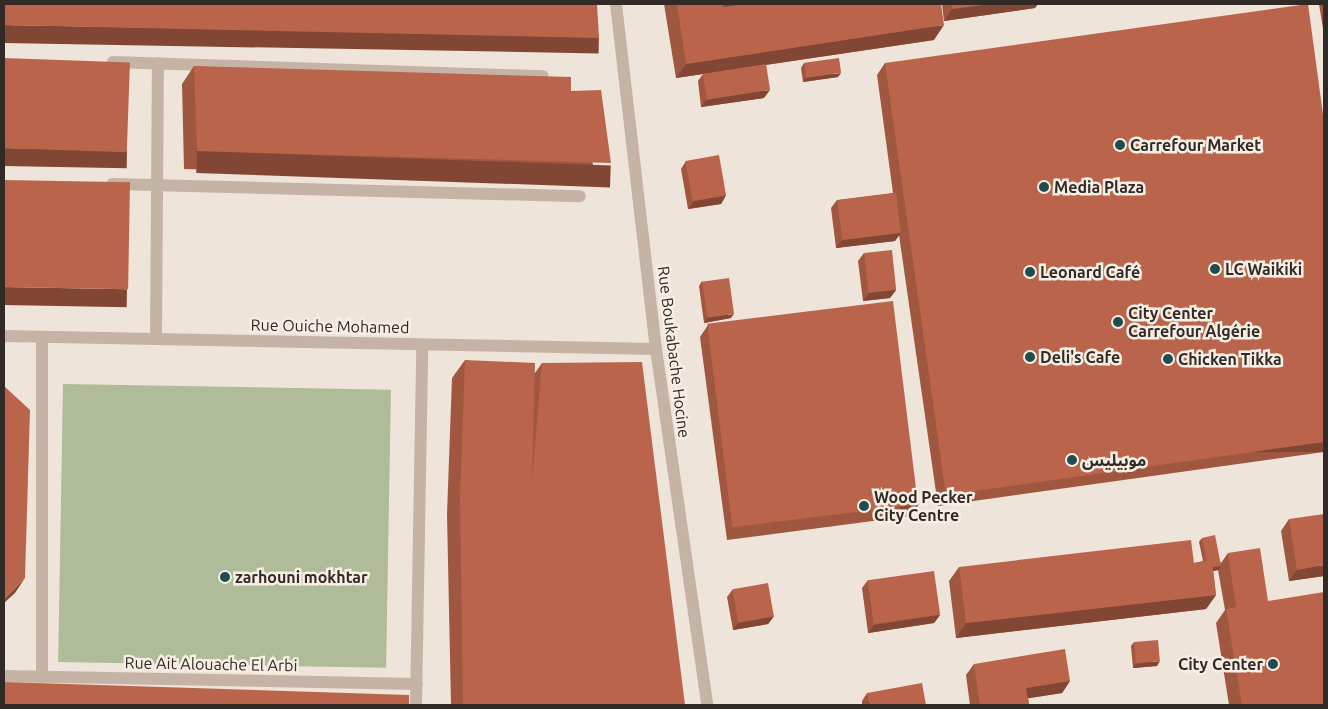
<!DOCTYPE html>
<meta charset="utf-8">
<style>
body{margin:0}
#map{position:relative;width:1328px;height:709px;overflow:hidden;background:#eee4d9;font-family:Ubuntu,"Noto Sans Arabic",sans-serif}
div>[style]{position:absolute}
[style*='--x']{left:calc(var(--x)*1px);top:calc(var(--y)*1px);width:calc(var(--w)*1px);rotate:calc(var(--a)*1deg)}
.green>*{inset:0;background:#b0bb9a;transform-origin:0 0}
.minor>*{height:12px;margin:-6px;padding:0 6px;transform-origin:6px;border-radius:6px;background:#c5b4a6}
.wall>*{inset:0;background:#a05740}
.shaded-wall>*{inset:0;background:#824734;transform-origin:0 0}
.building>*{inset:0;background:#ba654b;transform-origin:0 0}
.dots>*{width:14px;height:14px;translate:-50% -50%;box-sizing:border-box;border:2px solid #f7eee4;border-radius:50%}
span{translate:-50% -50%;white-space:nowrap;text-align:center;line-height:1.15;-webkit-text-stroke:5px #f7eee4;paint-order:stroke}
.poi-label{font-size:16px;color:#322a26;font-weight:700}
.left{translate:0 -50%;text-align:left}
.right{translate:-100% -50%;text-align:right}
.street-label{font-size:16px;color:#322a26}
.frame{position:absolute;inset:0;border:5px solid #322a26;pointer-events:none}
</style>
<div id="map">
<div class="green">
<i style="left:63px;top:384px;width:328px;height:278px;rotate:1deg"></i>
</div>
<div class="minor">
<i style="--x:616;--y:4;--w:347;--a:83.4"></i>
<i style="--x:656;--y:349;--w:360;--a:81.8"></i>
<i style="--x:113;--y:62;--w:430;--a:1.9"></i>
<i style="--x:112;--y:184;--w:468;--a:1.5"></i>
<i style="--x:4;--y:336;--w:652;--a:1.14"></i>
<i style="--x:42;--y:337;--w:340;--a:90"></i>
<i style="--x:156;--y:339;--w:276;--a:-89.6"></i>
<i style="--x:4;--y:676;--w:413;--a:1.1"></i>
<i style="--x:416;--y:705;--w:360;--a:-89"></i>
</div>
<div class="wall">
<i style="clip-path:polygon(664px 4px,941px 4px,934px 40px,766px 65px,764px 98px,701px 107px,698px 81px,703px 74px,676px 78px)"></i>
<i style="clip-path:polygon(942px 4px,1038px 4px,1035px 8px,944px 21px)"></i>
<i style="clip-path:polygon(1319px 4px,1324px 4px,1324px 35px)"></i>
<i style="clip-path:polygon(804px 63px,838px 77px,803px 82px,801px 68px)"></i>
<i style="clip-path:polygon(885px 63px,1324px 122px,1324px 452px,938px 506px,899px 235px,895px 241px,836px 248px,831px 208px,837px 200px,893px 193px,877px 75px)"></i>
<i style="clip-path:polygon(194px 66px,571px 91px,598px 181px,184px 169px,182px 84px)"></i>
<i style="clip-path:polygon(686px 161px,726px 195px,721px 204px,688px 209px,681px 169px)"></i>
<i style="clip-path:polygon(864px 253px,896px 290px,890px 298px,863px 301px,858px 261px)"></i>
<i style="clip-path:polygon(702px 281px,731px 318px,704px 323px,699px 286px)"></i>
<i style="clip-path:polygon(708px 325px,911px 516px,727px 540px,700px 337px)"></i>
<i style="clip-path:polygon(465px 360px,535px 373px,542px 363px,685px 705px,451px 705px,447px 514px,452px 378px)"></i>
<i style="clip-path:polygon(1289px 519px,1324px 576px,1289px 581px,1281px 531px)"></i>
<i style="clip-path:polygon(1202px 538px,1221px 563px,1228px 553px,1268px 601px,1324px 705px,1229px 705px,1216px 623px,1225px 610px,1218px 570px,1213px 571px,1216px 595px,1206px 609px,956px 638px,949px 581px,959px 567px,1194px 563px,1203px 561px,1199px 542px)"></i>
<i style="clip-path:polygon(868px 580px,940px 615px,934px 623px,868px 633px,862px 588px)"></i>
<i style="clip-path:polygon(733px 589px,774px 616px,768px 624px,733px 630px,727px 597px)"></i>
<i style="clip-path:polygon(1134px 642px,1157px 666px,1133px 668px,1131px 646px)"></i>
<i style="clip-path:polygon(974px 664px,1070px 681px,1062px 693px,1028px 698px,1029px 705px,970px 705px,966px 675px)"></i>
<i style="clip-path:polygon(867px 693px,926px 705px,862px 705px,862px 701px)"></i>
</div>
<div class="shaded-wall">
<i style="clip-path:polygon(725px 4px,842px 4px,713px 21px)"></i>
<i style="clip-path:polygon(991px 4px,1038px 4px,1035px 8px,944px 21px,952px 9px)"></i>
<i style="left:4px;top:25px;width:595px;height:18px;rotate:1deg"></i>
<i style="clip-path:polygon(944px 25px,934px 40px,703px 74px,703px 73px,703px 74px,676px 78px,686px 64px)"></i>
<i style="clip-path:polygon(841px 73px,838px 77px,803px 82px,806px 78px)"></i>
<i style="clip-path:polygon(770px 90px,764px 98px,701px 107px,707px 99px)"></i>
<i style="left:4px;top:148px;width:123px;height:18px;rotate:1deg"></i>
<i style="left:197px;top:151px;width:414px;height:22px;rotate:2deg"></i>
<i style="clip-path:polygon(726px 195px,721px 204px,688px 209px,694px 201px)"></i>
<i style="clip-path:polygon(901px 233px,895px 241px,836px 248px,842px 240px)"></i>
<i style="left:4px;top:287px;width:123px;height:18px;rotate:1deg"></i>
<i style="clip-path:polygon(896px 290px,890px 298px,863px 301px,869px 293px)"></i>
<i style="clip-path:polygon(734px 314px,731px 318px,704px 323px,707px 318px)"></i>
<i style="left:1324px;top:442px;width:10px;height:382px;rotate:90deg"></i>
<i style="left:919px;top:504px;width:14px;height:186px;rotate:124deg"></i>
<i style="clip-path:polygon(1324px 565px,1324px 576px,1289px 581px,1297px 570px)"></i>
<i style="clip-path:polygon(1221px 566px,1218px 570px,1205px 573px,1208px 568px)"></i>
<i style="clip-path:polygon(25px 578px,15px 593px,4px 603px,4px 599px)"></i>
<i style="clip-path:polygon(1216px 595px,1206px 609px,956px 638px,966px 623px)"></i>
<i style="clip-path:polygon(940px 615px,934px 623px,868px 633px,874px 625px)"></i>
<i style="clip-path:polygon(774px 616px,768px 624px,733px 630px,739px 622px)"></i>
<i style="clip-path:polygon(1160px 661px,1157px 666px,1133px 668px,1136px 664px)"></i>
<i style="clip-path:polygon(1070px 681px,1062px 693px,1018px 700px,1026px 688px)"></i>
</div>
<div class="building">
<i style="clip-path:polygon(4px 4px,597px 4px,599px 38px,4px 25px)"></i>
<i style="clip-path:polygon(677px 4px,722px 4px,723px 7px,747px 4px,941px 4px,944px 25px,686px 64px)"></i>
<i style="clip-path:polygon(951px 4px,991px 4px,952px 9px)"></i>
<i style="clip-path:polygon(1308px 4px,1324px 122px,1324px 442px,946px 495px,885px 63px)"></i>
<i style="left:4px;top:58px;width:126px;height:90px;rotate:2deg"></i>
<i style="left:839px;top:58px;width:15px;height:35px;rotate:82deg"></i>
<i style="left:766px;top:64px;width:26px;height:64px;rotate:81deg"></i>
<i style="clip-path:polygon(194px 66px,571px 77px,571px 91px,601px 90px,611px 163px,197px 151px)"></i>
<i style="left:719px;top:155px;width:41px;height:34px;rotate:80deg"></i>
<i style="left:4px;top:180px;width:126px;height:107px;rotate:1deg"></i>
<i style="left:896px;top:193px;width:40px;height:59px;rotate:83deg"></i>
<i style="left:892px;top:250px;width:40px;height:28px;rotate:84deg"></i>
<i style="left:729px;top:278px;width:36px;height:27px;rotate:82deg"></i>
<i style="left:893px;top:301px;width:205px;height:187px;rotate:83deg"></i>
<i style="clip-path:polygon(465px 360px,535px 363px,532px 480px,542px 363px,642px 362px,685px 705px,463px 705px,460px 497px)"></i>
<i style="clip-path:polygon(4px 386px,30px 410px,25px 578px,4px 599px)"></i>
<i style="clip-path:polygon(1324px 514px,1324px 565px,1297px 570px,1289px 519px)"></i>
<i style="clip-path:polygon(1215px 535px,1221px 566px,1213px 567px,1212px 560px,1207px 561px,1202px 538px)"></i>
<i style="clip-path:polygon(1191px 540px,1194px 563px,1212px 560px,1216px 595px,966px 623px,959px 567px)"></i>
<i style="clip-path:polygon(1260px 548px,1268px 601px,1324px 592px,1324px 705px,1242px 705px,1226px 609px,1236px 607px,1228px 553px)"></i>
<i style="left:934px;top:571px;width:44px;height:67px;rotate:82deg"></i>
<i style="left:768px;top:583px;width:34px;height:36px;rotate:80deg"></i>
<i style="left:1158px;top:640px;width:21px;height:24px;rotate:85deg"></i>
<i style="clip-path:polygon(1065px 649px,1070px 681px,1026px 688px,1029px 705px,980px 705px,974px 664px)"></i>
<i style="clip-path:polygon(4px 682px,409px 695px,409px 705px,4px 705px)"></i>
<i style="clip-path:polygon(922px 683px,926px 705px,870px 705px,867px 693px)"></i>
</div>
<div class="dots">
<i style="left:1120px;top:145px;background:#204c4f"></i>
<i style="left:1044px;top:187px;background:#204c4f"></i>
<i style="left:1215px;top:269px;background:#204c4f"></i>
<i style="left:1030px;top:272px;background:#204c4f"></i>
<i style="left:1118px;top:322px;background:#204c4f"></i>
<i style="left:1030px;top:357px;background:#204c4f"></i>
<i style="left:1168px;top:359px;background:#204c4f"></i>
<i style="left:1072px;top:460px;background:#204c4f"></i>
<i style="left:864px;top:506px;background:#204c4f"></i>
<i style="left:225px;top:577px;background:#204c4f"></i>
<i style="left:1273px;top:664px;background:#204c4f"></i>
</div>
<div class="poi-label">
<span class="left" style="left:1130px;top:145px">Carrefour Market</span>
<span class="left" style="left:1054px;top:187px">Media Plaza</span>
<span class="left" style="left:1225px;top:269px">LC Waikiki</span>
<span class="left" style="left:1040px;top:272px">Leonard Café</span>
<span class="left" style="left:1128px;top:322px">City Center<br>Carrefour Algérie</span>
<span class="left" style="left:1040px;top:357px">Deli's Cafe</span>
<span class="left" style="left:1178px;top:359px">Chicken Tikka</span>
<span class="left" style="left:1082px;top:460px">موبيليس</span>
<span class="left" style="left:874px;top:506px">Wood Pecker<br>City Centre</span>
<span class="left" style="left:235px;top:577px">zarhouni mokhtar</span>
<span class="right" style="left:1263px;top:664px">City Center</span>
</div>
<div class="street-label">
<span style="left:330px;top:326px;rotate:1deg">Rue Ouiche Mohamed</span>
<span style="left:674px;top:352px;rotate:83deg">Rue Boukabache Hocine</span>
<span style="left:211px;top:664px;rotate:1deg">Rue Ait Alouache El Arbi</span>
</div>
<div class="frame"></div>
</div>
